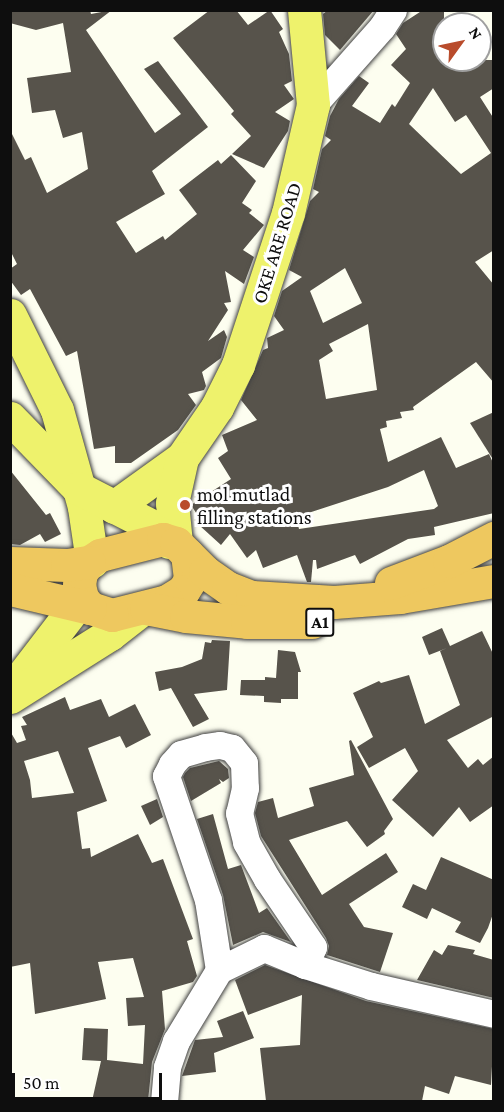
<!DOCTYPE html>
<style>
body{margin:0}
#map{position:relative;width:504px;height:1112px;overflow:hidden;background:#fdfef0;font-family:"Crimson Pro",serif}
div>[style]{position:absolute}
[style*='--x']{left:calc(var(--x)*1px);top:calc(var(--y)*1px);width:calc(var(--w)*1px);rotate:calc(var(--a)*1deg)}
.building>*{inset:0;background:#57534b}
.roads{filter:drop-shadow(0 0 2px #414141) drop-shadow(0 0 2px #414141)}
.minor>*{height:27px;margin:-13.5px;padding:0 13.5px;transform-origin:13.5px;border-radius:13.5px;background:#fff}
.major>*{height:33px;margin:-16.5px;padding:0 16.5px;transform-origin:16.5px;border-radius:16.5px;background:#eef26c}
.highway>*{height:33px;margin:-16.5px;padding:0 16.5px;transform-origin:16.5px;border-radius:16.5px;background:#eec85f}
.dots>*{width:16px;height:16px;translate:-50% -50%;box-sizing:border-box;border:3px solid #fff;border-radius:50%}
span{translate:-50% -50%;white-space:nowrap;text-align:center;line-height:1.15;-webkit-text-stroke:6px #fff;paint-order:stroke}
.shield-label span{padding:2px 4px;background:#fff;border:2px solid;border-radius:4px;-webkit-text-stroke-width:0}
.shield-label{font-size:18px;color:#0e0e0e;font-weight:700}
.street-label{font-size:20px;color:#0e0e0e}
.poi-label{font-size:20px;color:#0e0e0e}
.left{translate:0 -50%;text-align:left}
.frame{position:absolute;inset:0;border:12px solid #0e0e0e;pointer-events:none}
.north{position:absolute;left:432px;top:12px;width:60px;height:60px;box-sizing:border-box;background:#fff;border:2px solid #9f9f9f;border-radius:50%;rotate:57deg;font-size:16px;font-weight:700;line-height:24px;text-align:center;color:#0e0e0e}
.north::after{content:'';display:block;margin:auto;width:21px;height:27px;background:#b94c2c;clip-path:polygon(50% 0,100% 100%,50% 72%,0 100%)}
.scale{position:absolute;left:12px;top:1073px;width:150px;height:27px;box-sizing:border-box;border:3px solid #0e0e0e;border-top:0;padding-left:8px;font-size:18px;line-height:21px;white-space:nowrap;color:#0e0e0e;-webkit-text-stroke:4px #fff;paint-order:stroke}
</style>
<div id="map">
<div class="building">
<i style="clip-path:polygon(10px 10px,90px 10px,91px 14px,112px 10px,86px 30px,155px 133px,181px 114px,144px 69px,158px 61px,208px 127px,152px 171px,165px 194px,116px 222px,136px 253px,163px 236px,165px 240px,197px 214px,179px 190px,218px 160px,221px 164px,231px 155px,256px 181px,242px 203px,252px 210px,249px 213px,264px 225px,243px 250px,254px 257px,244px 284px,225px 271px,231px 302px,224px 303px,228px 310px,208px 341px,224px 330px,227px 337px,221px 358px,202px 372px,206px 386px,204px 390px,188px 394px,196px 405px,178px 430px,131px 463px,115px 463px,115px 446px,94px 449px,77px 351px,66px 356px,30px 289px,21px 295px,10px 280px,10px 269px,17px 264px,10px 250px,10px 130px,25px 160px,31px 157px,47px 193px,88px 169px,82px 132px,63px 138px,55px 110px,32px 113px,27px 78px,71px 72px,63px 23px,36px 30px,10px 23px)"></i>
<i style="clip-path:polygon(210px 10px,236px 10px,248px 25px,270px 10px,283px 29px,279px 32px,289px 54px,292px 81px,284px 85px,294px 99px,275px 112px,290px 121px,288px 131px,264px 168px,232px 154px,251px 136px,231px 114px,234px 111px,173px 38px)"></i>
<i style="clip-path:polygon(328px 10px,374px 10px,340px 50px,325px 35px,323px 14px)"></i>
<i style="clip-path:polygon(evenodd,423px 10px,444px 10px,444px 60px,494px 60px,494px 88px,480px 97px,494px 119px,494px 250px,475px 262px,494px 285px,494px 383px,476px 362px,413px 407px,414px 410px,400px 412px,402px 418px,386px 421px,387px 427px,380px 429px,388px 462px,441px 437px,456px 468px,489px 454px,494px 465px,494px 513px,434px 527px,435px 535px,408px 539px,360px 564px,355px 555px,317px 569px,316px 560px,313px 560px,311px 582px,307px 582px,297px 555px,263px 568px,256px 550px,247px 558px,230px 534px,221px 545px,199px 525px,202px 522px,191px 505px,231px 479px,218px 458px,228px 451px,222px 435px,257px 420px,241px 400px,263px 350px,268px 348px,267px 338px,284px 330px,274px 316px,282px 291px,302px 277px,289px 270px,310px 201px,319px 192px,313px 189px,322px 149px,331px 140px,325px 136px,330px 116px,339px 99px,359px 76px,369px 83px,352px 106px,380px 123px,392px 104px,395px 107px,410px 83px,391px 65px,406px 49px,396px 34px,403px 23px,423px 10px,433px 88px,455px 122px,466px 115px,491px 153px,461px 174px,409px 124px,433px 88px,423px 10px,345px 268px,362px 303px,323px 323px,310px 291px,345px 268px,423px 10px,368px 324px,377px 390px,326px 399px,319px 360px,333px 351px,329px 344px,368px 324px,423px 10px,424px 470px,438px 506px,434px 509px,299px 529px,296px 517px,388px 487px,424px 470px)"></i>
<i style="clip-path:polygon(494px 412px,494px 461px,470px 423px)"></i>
<i style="clip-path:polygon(10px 470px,46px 515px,50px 513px,61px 534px,45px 542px,40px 534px,20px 545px,10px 544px)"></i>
<i style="clip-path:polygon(442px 628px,450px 646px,482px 631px,494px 656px,494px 716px,447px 740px,468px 768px,478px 759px,483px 765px,494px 756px,494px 805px,470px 822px,459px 807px,433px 837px,392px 800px,418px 771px,405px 748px,369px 768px,357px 747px,373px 737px,353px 693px,379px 681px,381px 683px,409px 675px,425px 724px,460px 705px,440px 651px,447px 648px,429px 655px,422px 637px)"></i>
<i style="clip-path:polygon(212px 640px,230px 641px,227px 690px,194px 694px,209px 719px,193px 727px,171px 688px,159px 691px,155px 672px,182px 667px,202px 659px,205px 642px,211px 643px)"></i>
<i style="clip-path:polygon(278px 650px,295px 652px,301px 672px,298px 672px,298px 699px,281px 699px,281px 703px,264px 702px,264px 696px,240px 695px,241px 680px,265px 680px,265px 677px,276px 678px)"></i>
<i style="clip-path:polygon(evenodd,65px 697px,70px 710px,101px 699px,109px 717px,135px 704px,151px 735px,126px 748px,120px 736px,88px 748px,107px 801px,77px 812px,82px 849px,90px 848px,91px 857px,138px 834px,152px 863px,163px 859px,193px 939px,187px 941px,197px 976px,193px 982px,162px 991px,165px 1029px,152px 1062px,148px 1101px,92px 1101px,101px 1061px,82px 1060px,84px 1028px,108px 1029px,107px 1060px,143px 1064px,145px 1025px,128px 1026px,126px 998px,144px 997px,133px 958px,98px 962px,106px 999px,35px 1014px,30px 963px,10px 967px,10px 731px,17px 743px,26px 740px,21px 726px,27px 725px,22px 717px,65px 697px,58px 751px,74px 793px,32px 798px,30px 780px,24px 761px,58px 751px)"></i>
<i style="clip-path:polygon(351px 740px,393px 819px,384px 831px,385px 834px,367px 847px,347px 821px,289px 840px,322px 895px,386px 853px,398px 872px,349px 904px,364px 927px,393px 933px,380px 972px,327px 955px,329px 946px,326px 938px,261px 836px,255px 813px,258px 802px,273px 798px,278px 818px,314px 806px,309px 788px,354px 775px,349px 741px)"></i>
<i style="clip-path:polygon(219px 761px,228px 769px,229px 778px,223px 782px,219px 779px,221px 783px,191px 801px,183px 777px,185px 773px,190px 768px)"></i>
<i style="clip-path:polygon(157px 799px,163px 817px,150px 825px,141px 806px)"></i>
<i style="clip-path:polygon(213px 814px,228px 869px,241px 865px,259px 913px,267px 908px,291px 942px,263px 932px,233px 945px,223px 895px,197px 819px)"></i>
<i style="clip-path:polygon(441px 857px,494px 880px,494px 911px,488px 928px,480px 943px,455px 932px,461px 922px,432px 908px,427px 919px,402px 907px,413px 884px,426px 890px)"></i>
<i style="clip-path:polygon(448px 945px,475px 950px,473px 954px,494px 960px,494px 998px,417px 980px,434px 950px,442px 955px)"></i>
<i style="clip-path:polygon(265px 965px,366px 1001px,494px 1029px,491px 1085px,455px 1076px,449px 1094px,425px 1086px,422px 1101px,266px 1101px,260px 1048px,300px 1045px,302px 995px,248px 1015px,235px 980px)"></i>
<i style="clip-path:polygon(243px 1011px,254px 1038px,214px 1053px,216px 1072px,182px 1076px,195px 1040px,223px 1037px,217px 1021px)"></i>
</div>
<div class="roads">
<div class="minor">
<i style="--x:313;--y:105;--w:104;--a:-48.5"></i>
<i style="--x:382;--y:27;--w:20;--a:-57"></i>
<i style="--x:219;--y:970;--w:50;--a:-26.1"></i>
<i style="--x:264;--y:948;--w:44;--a:22.5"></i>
<i style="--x:164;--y:1102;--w:35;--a:-85"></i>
<i style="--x:167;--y:1067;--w:28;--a:-71"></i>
<i style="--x:176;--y:1041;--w:83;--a:-58.8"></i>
<i style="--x:219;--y:970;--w:71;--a:-98.9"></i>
<i style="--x:208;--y:900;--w:131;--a:-108.7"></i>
<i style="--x:166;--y:776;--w:13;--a:-63"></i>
<i style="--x:172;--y:764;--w:13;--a:-48"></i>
<i style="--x:181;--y:754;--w:25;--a:-16"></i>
<i style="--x:205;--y:747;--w:15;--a:-8"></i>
<i style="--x:220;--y:745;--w:12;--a:14"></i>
<i style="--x:232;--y:748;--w:19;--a:51"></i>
<i style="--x:244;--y:763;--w:25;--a:88"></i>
<i style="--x:245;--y:788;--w:26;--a:103"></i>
<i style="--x:239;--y:813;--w:30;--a:76"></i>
<i style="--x:246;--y:842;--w:43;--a:60.4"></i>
<i style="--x:267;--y:879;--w:82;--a:55.9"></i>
<i style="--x:313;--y:947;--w:20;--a:114"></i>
<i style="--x:305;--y:965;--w:69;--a:17.7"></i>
<i style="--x:371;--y:986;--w:126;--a:12.8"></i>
</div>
<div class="major">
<i style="--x:10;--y:315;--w:106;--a:63.7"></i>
<i style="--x:57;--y:410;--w:101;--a:74.4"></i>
<i style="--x:84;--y:507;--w:55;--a:81.6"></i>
<i style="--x:10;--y:418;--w:98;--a:45.8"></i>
<i style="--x:78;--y:488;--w:88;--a:27.1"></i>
<i style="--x:156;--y:528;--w:19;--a:47"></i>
<i style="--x:114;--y:507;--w:84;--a:-35.8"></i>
<i style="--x:182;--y:458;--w:62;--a:-55.5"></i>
<i style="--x:217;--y:407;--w:47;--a:-63.4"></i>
<i style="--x:238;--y:365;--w:160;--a:-71.8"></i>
<i style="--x:288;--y:213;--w:111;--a:-77"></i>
<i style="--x:313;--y:105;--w:95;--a:-95.4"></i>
<i style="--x:176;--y:543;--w:40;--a:-95.7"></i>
<i style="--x:172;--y:503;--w:46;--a:-77.5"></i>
<i style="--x:19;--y:680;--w:103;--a:-52.5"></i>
<i style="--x:10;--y:697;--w:118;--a:-32.2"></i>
<i style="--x:110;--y:634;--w:39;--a:-38"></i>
</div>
<div class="highway">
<i style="--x:187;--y:554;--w:26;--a:83"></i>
<i style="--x:190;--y:580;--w:13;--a:122"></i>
<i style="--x:183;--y:591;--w:19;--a:148"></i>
<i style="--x:167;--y:601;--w:57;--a:165.7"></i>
<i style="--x:112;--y:615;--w:23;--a:-162"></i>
<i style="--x:90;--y:608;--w:13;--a:-129"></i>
<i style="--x:82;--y:598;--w:13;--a:-103"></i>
<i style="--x:79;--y:585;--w:13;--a:-81"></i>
<i style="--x:81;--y:572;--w:13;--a:-51"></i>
<i style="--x:89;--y:562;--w:13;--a:-32"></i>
<i style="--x:100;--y:555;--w:65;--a:-14.3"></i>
<i style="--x:163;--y:539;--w:14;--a:17"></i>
<i style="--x:176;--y:543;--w:41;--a:45"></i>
<i style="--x:205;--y:572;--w:28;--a:35"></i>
<i style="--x:228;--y:588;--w:26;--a:21"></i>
<i style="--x:252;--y:597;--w:82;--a:3.5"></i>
<i style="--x:334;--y:602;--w:66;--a:-4.3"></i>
<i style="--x:400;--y:597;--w:95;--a:-9.7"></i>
<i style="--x:10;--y:563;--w:57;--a:2"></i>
<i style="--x:67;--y:565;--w:22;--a:-8"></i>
<i style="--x:391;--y:583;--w:62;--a:-20.8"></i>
<i style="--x:449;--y:561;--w:51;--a:-27.1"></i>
<i style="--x:10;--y:589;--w:82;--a:13.4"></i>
<i style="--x:146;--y:608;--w:41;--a:11.3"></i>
<i style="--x:186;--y:616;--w:61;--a:5.6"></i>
<i style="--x:247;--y:622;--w:65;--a:0"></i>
</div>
</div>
<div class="dots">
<i style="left:185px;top:505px;background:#b94c2c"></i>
</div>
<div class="shield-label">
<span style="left:320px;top:622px">A1</span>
</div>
<div class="street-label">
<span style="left:277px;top:243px;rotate:-73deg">OKE ARE ROAD</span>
</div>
<div class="poi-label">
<span class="left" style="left:197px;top:506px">mol mutlad<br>filling stations</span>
</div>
<div class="frame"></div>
<div class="north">N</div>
<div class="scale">50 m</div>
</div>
